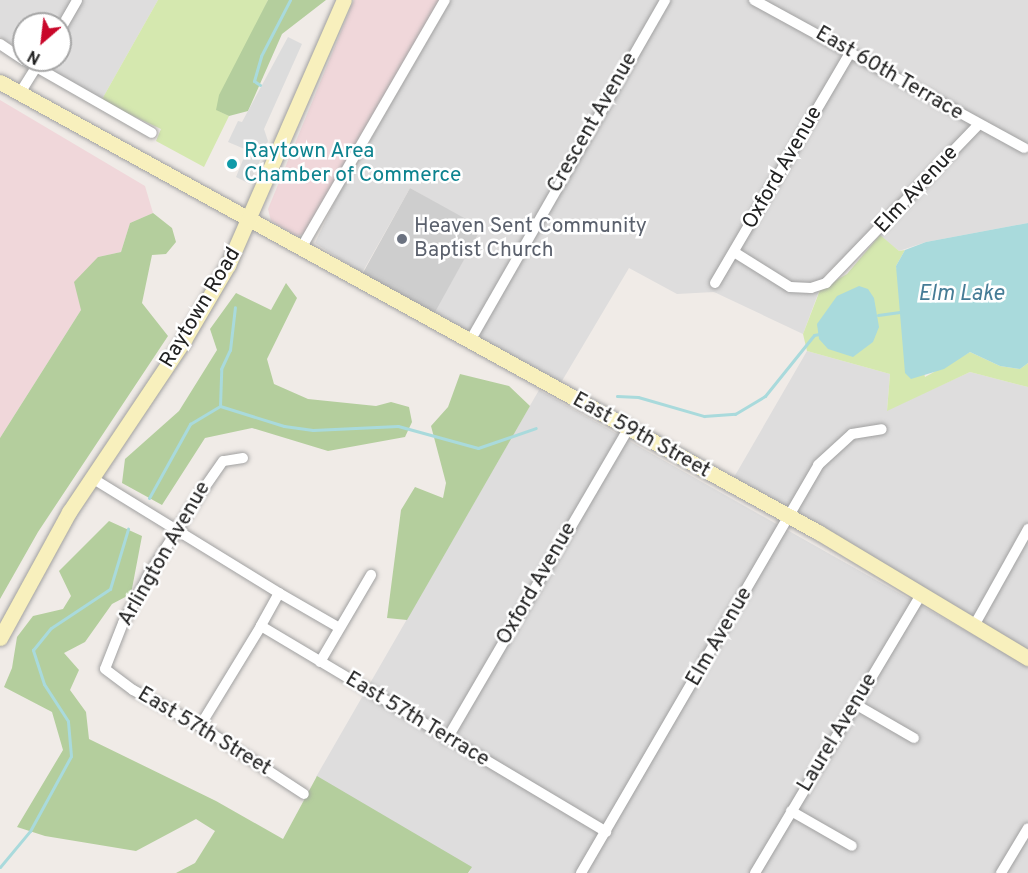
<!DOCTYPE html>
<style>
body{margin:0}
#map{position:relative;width:1028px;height:873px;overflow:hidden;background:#f0ebe7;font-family:Overpass,sans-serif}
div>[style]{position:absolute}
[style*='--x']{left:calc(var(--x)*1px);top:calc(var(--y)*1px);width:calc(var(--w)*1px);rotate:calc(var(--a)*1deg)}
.residential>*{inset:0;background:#dedddd}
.commercial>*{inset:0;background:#f0d7da}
.religious>*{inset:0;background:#cecece;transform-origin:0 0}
.grass>*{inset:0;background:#d5e8af}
.forest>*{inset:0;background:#b4ce9d}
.parking>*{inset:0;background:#dcdcdc}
.water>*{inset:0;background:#a9dadc}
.stream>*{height:3px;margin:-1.5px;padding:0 1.5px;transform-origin:1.5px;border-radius:1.5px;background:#a9dadc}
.roads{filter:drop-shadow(0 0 2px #a1a1a1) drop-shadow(0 0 2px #a1a1a1)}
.street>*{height:10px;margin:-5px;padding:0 5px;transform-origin:5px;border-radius:5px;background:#fff}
.secondary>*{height:15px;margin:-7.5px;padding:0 7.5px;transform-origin:7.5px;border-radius:7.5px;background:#f8f0bd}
.dots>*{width:16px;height:16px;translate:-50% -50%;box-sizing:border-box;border:3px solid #fff;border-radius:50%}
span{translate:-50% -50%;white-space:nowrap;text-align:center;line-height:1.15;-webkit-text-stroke:5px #fff;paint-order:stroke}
.street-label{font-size:21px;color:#202020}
.culture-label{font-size:21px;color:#0d838f}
.left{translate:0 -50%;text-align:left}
.worship-label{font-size:21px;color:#5b616d}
.water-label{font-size:22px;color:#467c96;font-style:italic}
.north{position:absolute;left:12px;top:12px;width:60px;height:60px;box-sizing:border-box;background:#fff;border:2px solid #a6a6a6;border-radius:50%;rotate:208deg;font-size:16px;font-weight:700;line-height:24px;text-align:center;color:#202020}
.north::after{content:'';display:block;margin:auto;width:21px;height:27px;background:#c9072a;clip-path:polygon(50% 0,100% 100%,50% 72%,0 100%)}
</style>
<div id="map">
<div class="residential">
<i style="clip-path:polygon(0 0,158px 0,101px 101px,36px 60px,60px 60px,60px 24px,24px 24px,24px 53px,0 37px)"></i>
<i style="clip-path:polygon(451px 0,1028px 0,1028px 223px,926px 242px,899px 251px,872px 230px,825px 275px,803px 334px,714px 292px,677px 294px,629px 268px,559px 386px,433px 314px,481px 229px,410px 188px,362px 273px,315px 243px,336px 199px)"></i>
<i style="clip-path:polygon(807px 351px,890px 374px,887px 410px,970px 372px,1028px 387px,1028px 650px,733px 479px)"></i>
<i style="clip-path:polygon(539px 390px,1028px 666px,1028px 873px,469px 873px,471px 868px,316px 777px)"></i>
</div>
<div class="commercial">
<i style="clip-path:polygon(354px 0,444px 0,304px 234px,296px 236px,271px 221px,268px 209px)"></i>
<i style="clip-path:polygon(0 100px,145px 186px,153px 213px,130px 223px,121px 252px,98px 257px,81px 310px,0 438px)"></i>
</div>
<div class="religious">
<i style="left:410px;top:188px;width:82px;height:98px;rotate:29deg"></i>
</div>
<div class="grass">
<i style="clip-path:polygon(158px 0,268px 0,217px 110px,229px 116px,204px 167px,156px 141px,161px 129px,101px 101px)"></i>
<i style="clip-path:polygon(880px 235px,899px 251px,905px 250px,896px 266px,925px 377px,970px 352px,1000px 366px,1020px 369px,1028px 363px,1028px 387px,970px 372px,887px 411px,890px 374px,807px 351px,803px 334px,820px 290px,847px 274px)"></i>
</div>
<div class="forest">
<i style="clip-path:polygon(268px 0,326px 0,282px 34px,248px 111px,229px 116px,216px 110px,219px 95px)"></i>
<i style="clip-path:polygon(153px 213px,172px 228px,176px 242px,166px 254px,152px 255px,142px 303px,168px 336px,38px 532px,0 599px,0 438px,81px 310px,74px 282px,98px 257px,121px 252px,130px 223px)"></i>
<i style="clip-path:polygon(286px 283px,297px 298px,267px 359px,274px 384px,308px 399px,376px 406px,391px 402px,409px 407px,412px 422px,405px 437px,328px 451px,252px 428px,205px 438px,162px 505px,122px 483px,125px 459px,179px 411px,217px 350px,210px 329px,236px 293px,271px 310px)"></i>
<i style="clip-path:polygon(460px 374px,509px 386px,530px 406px,407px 620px,387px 618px,401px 510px,415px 487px,443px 498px,446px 483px,431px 426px,448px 407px)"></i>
<i style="clip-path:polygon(109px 521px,142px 536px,131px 594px,112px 604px,85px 642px,64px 653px,79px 670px,70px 690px,86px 712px,89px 739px,216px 801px,283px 839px,317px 776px,472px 867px,468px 873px,176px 873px,195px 863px,215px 831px,196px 819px,136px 851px,45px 836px,17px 827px,63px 750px,52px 712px,4px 687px,12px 668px,17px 637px,33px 616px,63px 609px,71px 596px,59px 571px)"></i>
</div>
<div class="parking">
<i style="clip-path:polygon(288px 37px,302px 44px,264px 129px,268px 141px,250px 184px,236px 177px,247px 150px,228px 142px,238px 121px,242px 122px)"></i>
</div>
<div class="water">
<i style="clip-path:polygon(1028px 223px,1028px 363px,1020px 369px,1000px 366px,970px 352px,944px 369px,911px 379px,905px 373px,896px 266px,905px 250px,926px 242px)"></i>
<i style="clip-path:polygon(859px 286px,868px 289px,874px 298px,879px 327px,873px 342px,853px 357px,828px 349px,819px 339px,817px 324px,837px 296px)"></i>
</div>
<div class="stream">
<i style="--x:260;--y:85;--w:7;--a:-146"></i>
<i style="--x:254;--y:81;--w:26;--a:-74"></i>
<i style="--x:261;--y:56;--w:63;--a:-62.6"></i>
<i style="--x:878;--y:315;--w:22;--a:-8"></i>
<i style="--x:617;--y:396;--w:21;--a:3"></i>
<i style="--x:638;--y:397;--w:69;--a:16.1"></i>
<i style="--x:704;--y:416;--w:31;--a:-4"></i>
<i style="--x:735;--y:414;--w:35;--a:-31"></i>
<i style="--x:765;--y:396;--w:78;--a:-51.2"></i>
<i style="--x:814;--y:335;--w:5;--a:-11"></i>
<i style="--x:220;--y:406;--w:37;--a:-88"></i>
<i style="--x:221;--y:369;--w:21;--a:-65"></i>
<i style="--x:230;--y:350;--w:43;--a:-83.4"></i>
<i style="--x:149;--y:498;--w:85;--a:-61"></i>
<i style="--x:190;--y:424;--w:35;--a:-31"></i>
<i style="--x:220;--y:406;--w:67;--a:17.4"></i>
<i style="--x:284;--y:426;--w:29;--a:8"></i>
<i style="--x:313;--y:430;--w:85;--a:-2.7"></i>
<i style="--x:398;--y:426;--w:83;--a:15.4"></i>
<i style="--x:478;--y:448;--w:61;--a:-19"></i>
<i style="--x:0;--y:867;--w:47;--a:-50.2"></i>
<i style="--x:30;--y:831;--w:85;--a:-61.3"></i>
<i style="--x:71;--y:756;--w:35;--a:-95"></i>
<i style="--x:68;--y:721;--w:44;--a:-123"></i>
<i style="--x:44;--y:684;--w:36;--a:-108"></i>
<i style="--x:33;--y:650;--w:28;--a:-51"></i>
<i style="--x:51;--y:628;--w:71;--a:-33.5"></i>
<i style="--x:110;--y:589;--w:63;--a:-73.3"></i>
</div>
<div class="roads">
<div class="street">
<i style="--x:754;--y:0;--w:308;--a:28.7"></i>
<i style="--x:60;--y:30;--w:34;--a:-60"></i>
<i style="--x:0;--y:44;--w:29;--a:34"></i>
<i style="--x:24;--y:60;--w:147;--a:29.7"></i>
<i style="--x:20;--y:93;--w:39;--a:-58"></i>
<i style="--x:303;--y:245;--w:283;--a:-59.9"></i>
<i style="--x:734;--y:252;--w:66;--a:32"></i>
<i style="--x:790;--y:287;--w:21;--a:3"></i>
<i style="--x:811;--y:288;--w:16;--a:-18"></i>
<i style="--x:826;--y:283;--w:219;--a:-46.1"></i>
<i style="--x:715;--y:283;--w:267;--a:-59.6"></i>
<i style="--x:470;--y:341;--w:393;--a:-60.2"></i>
<i style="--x:243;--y:458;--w:20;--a:171"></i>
<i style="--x:223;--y:461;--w:40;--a:124.9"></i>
<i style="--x:200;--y:494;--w:97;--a:122.4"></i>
<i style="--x:148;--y:576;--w:53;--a:118"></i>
<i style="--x:123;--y:623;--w:49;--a:111.4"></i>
<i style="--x:105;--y:669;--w:35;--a:37"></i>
<i style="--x:133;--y:690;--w:76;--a:28.2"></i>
<i style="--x:200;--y:726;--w:124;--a:33.2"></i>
<i style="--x:92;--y:478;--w:220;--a:31.6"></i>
<i style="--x:279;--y:593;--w:38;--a:119"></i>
<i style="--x:261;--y:626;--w:402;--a:30.8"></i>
<i style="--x:279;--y:593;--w:68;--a:30"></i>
<i style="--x:975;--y:624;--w:109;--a:-60.8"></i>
<i style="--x:320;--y:662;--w:101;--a:-59.6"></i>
<i style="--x:855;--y:704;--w:68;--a:30"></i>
<i style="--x:200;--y:726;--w:117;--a:-58.6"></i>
<i style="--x:447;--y:739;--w:359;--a:-59.7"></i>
<i style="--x:791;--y:811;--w:70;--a:29.8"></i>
<i style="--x:581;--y:873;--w:472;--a:-59.8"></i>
<i style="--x:818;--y:465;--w:46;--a:-42.4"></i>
<i style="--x:852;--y:434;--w:30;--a:-9"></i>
<i style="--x:755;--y:873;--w:326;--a:-59.2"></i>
<i style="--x:1001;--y:873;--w:52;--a:-59"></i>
</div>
<div class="secondary">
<i style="--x:0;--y:82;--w:934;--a:28.82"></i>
<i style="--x:818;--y:532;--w:245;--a:31"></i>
<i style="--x:0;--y:638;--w:144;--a:-61.3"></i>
<i style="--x:69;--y:512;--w:207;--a:-56.2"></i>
<i style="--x:184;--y:340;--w:87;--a:-59.6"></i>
<i style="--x:228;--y:265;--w:289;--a:-66.4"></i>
</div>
</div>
<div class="dots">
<i style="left:232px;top:164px;background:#0f9aa8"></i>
<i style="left:402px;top:239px;background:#6b7280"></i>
</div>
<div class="street-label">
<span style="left:889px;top:74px;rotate:30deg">East 60th Terrace</span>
<span style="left:593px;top:123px;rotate:-60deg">Crescent Avenue</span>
<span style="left:783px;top:168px;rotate:-60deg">Oxford Avenue</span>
<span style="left:917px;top:190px;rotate:-47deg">Elm Avenue</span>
<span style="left:201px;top:308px;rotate:-59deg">Raytown Road</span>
<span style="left:641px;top:436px;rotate:29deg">East 59th Street</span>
<span style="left:165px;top:554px;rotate:-60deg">Arlington Avenue</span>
<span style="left:537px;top:584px;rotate:-60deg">Oxford Avenue</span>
<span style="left:720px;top:637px;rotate:-60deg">Elm Avenue</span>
<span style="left:417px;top:720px;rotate:31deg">East 57th Terrace</span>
<span style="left:204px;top:732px;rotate:31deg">East 57th Street</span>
<span style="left:838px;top:733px;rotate:-59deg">Laurel Avenue</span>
</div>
<div class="culture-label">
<span class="left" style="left:244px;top:164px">Raytown Area<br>Chamber of Commerce</span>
</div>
<div class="worship-label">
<span class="left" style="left:414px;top:239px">Heaven Sent Community<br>Baptist Church</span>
</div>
<div class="water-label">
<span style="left:961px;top:295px">Elm Lake</span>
</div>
<div class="north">N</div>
</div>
